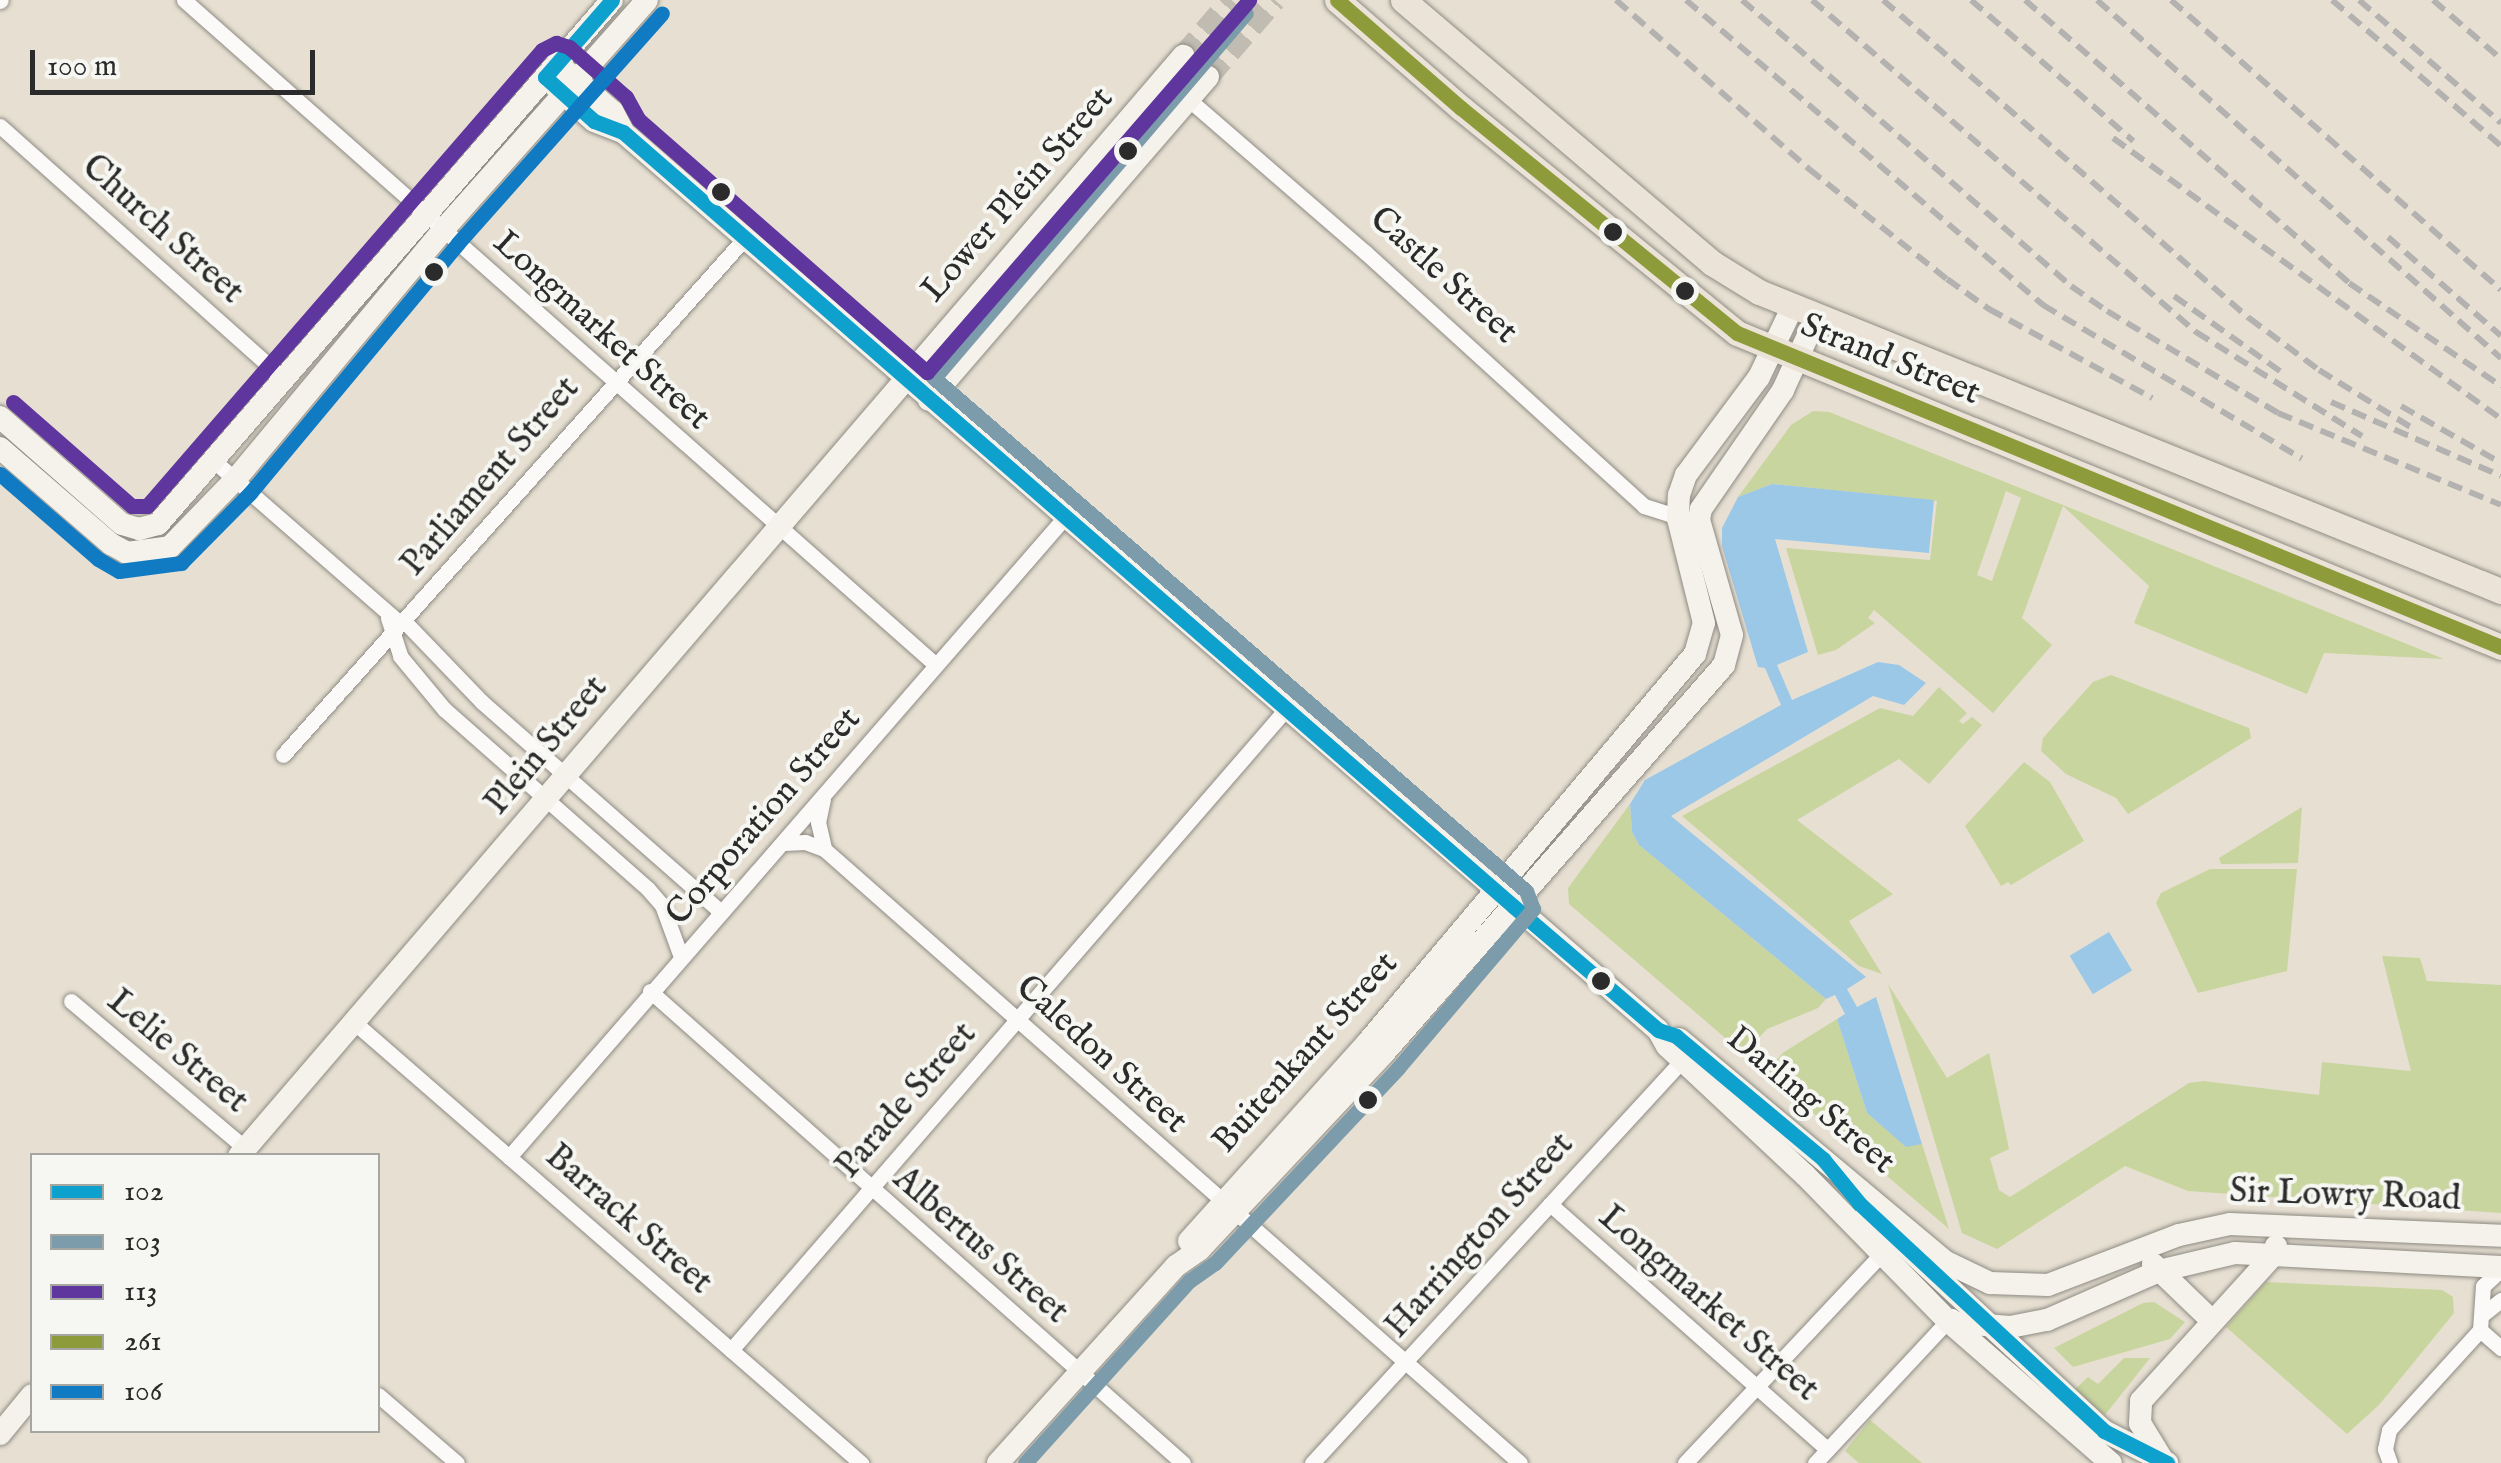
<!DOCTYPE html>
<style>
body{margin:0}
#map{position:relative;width:2501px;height:1463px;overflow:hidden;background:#e7e0d2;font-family:"IM FELL English",serif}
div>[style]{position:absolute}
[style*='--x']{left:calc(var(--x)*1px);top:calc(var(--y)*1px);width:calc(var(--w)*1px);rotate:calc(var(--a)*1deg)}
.green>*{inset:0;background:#c8d59e}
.water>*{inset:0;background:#9cc8e8;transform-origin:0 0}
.secondary-tunnel>*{height:22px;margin-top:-11px;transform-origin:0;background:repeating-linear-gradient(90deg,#c1bcb1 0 22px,transparent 0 33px)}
.roads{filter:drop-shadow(0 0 2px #8e8b84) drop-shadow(0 0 2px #8e8b84)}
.street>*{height:15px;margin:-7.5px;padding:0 7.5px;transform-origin:7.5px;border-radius:7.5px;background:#fbfaf8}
.secondary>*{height:22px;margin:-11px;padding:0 11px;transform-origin:11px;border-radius:11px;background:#f5f1eb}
.primary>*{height:25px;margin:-12.5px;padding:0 12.5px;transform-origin:12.5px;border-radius:12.5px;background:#ebe3d8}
.rail>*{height:6px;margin-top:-3px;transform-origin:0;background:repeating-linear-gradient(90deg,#b3b2b0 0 15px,transparent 0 23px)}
.bus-1>*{height:15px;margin:-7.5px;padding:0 7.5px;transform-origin:7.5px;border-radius:7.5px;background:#0fa1ce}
.bus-2>*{height:15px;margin:-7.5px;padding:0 7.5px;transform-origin:7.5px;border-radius:7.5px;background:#7c9bab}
.bus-3>*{height:15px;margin:-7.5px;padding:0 7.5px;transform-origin:7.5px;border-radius:7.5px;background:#5e369d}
.bus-4>*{height:15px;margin:-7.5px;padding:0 7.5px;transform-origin:7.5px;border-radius:7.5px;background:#8e9b3a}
.bus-5>*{height:15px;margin:-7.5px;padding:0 7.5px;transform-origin:7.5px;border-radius:7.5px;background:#107ac3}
.dots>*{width:28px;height:28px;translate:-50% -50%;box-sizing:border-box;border:5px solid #f6f6f2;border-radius:50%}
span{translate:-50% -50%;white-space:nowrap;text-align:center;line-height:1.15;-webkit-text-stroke:8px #f6f6f2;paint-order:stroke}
.street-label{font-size:35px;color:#2b2b2b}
.legend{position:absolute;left:30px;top:1153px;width:350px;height:280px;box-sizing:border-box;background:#f6f6f2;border:2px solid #a5a5a2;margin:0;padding:12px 18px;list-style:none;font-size:30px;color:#2b2b2b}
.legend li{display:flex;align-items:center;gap:20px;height:50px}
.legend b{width:50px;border:2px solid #a5a5a2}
.scale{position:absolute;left:30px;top:50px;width:285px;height:45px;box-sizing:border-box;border:5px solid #2b2b2b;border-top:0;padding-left:12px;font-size:30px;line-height:35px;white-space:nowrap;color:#2b2b2b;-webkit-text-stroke:8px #f6f6f2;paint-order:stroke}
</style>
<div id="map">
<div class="green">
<i style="clip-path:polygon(evenodd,1813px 411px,1829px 412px,2063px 505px,2444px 659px,2324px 653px,2307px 694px,2134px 623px,2149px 586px,2063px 506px,2022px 618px,2052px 645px,1993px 713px,1874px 610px,1868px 618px,1875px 623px,1836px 650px,1818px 655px,1786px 548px,1930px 560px,1937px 501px,1772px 484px,1738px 497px,1791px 425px,1813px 411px,2006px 491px,2021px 498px,1992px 581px,1977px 575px,2006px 491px)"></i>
<i style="clip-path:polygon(2111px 675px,2249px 728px,2251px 738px,2128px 814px,2116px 798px,2066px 774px,2041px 751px,2043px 738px,2093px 682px)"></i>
<i style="clip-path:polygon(1939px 687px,1967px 713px,1959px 721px,1963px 724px,1972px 717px,1982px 725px,1929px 784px,1899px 759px,1797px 820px,1893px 894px,1849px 921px,1882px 974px,1859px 966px,1682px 816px,1880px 708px,1913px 716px)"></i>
<i style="clip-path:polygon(2024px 762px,2050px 782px,2084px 841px,2011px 885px,2008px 882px,2001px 886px,1965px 826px)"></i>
<i style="clip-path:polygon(1630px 804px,1632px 832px,1639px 845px,1826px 999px,1818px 1008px,1767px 1029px,1744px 1054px,1569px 904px,1568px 888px)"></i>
<i style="clip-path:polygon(2302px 807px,2298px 863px,2221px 864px,2219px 858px)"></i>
<i style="clip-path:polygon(2210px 869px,2297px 869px,2287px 971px,2198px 993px,2156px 903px,2161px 893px)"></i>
<i style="clip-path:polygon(2382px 956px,2420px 958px,2427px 981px,2501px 985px,2501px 1213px,2188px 1191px,2125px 1166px,1997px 1249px,1962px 1233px,1888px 984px,1947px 1078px,1989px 1053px,2009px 1149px,1990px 1158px,1999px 1190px,2010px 1197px,2189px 1083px,2203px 1081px,2319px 1095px,2322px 1062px,2411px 1071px)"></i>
<i style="clip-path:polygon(1837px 1019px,1867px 1113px,1906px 1146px,1922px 1144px,1949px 1229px,1765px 1072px,1784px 1052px)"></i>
<i style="clip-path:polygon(2266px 1282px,2442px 1290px,2453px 1297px,2454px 1313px,2379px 1405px,2347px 1434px,2226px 1327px)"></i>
<i style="clip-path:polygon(2154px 1302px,2185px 1322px,2170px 1339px,2073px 1367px,2054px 1348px,2143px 1303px)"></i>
<i style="clip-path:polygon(2124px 1358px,2150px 1358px,2105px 1415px,2073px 1391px,2088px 1377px,2098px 1384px)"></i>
<i style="clip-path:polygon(1870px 1420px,1922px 1463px,1859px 1463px,1845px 1451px)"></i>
</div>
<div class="water">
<i style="clip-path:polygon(1772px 484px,1934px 500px,1929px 553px,1775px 539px,1808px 652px,1777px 665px,1792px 700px,1878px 662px,1899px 665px,1926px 683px,1904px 705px,1873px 696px,1671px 816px,1866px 977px,1847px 989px,1857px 1007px,1876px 997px,1922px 1144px,1906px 1147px,1867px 1113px,1837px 1019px,1845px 1014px,1835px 995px,1826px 999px,1639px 845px,1632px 832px,1630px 804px,1645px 780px,1781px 705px,1765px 668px,1758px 667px,1722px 546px,1722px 528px,1738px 497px)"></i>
<i style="left:2109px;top:932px;width:45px;height:46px;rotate:59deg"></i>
</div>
<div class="secondary-tunnel">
<i style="--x:1183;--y:56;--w:74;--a:-49.4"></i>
<i style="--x:1208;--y:77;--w:102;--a:-49"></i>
</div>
<div class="roads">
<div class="street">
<i style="--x:184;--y:0;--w:1004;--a:41.49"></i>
<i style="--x:0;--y:1;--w:1;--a:-45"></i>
<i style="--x:1164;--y:78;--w:266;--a:40.9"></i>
<i style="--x:1365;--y:252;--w:377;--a:42.3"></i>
<i style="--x:1644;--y:506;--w:43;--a:17.6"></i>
<i style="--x:0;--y:126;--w:380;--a:41.7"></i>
<i style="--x:214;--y:461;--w:240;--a:41.1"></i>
<i style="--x:388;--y:618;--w:40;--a:72"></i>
<i style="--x:400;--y:656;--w:69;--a:50.3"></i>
<i style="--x:444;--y:709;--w:272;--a:41.4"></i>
<i style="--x:648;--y:889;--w:21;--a:49"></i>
<i style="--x:662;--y:905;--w:55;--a:69.9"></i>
<i style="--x:404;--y:621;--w:112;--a:46.1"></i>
<i style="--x:482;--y:702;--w:318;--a:41.3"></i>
<i style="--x:283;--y:755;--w:692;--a:-48.22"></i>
<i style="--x:823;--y:799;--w:24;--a:102"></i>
<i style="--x:818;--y:822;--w:28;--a:77"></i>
<i style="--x:784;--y:843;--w:21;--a:-3"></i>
<i style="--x:805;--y:842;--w:20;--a:20"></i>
<i style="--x:824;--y:849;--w:928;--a:41.42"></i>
<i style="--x:650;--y:991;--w:712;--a:41.53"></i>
<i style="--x:71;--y:1001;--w:228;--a:40.2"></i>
<i style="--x:355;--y:1023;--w:671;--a:41.01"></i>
<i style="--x:509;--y:1157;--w:846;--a:-49.02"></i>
<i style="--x:1550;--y:1204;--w:370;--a:41.5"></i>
<i style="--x:2483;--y:1314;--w:23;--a:-38"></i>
<i style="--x:2480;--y:1330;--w:28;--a:41"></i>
<i style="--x:731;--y:1350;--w:848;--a:-49.11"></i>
<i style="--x:378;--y:1395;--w:104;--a:40.7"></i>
<i style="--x:1312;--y:1463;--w:556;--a:-47.41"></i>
<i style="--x:1685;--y:1463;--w:287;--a:-46.8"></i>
<i style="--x:1815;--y:1463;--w:201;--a:-47"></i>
<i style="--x:2390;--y:1463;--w:15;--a:-110"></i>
<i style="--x:2385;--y:1449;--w:19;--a:-78"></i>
<i style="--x:2389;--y:1430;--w:135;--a:-47.7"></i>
<i style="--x:2480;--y:1330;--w:44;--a:-86.1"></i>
<i style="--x:2483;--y:1286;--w:25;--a:-43"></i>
</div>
<div class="secondary">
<i style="--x:557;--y:63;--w:74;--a:41.2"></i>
<i style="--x:613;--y:112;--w:22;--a:63"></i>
<i style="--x:623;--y:132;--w:1370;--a:40.95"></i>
<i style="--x:1658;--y:1030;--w:18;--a:61"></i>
<i style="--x:1667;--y:1046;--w:189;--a:43.1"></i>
<i style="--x:1805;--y:1175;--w:204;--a:45.6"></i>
<i style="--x:1948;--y:1321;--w:216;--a:41.1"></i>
<i style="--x:555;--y:86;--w:52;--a:41.9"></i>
<i style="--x:594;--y:121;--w:31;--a:21"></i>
<i style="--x:929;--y:400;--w:427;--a:-49.2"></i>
<i style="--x:0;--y:417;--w:162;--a:41.3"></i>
<i style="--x:122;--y:524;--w:18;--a:16"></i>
<i style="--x:139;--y:529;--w:20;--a:-15"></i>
<i style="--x:158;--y:524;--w:693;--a:-49.09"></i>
<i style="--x:0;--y:448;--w:147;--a:40.9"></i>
<i style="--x:111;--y:544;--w:18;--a:29"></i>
<i style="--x:127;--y:553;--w:43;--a:-7.9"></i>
<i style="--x:170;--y:547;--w:93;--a:-45.9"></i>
<i style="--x:235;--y:480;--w:325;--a:-50.2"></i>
<i style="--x:443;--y:230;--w:307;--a:-48.4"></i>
<i style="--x:1679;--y:1039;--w:348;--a:39.9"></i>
<i style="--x:1946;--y:1262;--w:49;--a:25.5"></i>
<i style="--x:1990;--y:1283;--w:58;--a:2"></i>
<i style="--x:2048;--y:1285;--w:140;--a:-20.9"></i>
<i style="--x:2179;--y:1235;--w:52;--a:-12.2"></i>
<i style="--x:2230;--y:1224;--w:271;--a:2.5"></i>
<i style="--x:239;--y:1156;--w:1450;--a:-49.36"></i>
<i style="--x:1867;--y:1211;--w:323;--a:42.9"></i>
<i style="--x:2104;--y:1431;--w:71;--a:26.9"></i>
<i style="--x:1189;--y:1241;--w:268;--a:-48"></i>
<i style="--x:1368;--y:1042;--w:507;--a:-49.88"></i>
<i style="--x:1695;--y:654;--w:32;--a:-74"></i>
<i style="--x:1704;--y:623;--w:107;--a:-104"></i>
<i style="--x:1678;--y:519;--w:24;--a:-88"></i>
<i style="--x:1679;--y:495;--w:21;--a:-71"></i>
<i style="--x:1686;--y:475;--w:122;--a:-53.3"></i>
<i style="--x:1759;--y:377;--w:76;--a:-64.4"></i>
<i style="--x:2153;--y:1264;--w:82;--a:44"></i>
<i style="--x:1948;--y:1322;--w:62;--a:4.6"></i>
<i style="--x:2010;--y:1327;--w:38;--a:-11"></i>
<i style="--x:2047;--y:1320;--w:122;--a:-23.6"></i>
<i style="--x:2159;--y:1271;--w:78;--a:-13.3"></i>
<i style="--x:2235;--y:1253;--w:266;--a:3"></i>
<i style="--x:0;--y:1434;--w:50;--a:-50.6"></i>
<i style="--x:2162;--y:1459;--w:42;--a:-121.4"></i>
<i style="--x:2140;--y:1423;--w:22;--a:-87"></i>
<i style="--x:2141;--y:1401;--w:200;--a:-47.8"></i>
<i style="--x:2275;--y:1253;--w:7;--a:-82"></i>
<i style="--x:998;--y:1463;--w:266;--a:-47.9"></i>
<i style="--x:1176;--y:1266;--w:29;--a:-35"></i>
<i style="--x:1200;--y:1249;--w:267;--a:-46.8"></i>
<i style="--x:1383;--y:1054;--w:517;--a:-48.76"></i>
<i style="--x:1724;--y:665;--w:31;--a:-75"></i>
<i style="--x:1732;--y:635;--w:120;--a:-106"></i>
<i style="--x:1699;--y:520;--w:11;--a:-80"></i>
<i style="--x:1701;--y:509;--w:145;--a:-55.4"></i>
<i style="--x:1783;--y:390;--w:79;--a:-65.4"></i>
</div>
<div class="primary">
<i style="--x:1337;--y:0;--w:164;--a:41.1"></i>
<i style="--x:1461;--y:108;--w:356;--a:39.2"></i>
<i style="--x:1737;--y:333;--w:826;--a:22.34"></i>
<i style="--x:1403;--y:0;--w:406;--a:40.4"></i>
<i style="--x:1712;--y:263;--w:55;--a:31.7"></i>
<i style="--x:1759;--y:292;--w:800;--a:21.95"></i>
</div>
</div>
<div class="rail">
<i style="--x:1616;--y:0;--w:257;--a:41.2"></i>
<i style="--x:1809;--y:169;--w:176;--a:38.6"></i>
<i style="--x:1947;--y:279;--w:52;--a:35.5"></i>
<i style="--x:1989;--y:309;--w:186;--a:28.6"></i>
<i style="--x:1686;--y:0;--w:470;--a:40.5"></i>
<i style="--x:2043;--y:305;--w:301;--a:30.7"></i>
<i style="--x:1742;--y:0;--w:436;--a:41"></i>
<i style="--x:2071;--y:286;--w:44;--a:34.8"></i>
<i style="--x:2107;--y:311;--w:199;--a:30.8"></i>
<i style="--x:2278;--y:413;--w:241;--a:22.4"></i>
<i style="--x:1812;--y:0;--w:508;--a:40.85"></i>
<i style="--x:2196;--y:332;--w:196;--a:32.1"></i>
<i style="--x:1883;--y:0;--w:485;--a:41"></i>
<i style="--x:2249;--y:318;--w:87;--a:36.6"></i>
<i style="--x:2319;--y:370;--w:110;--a:31.9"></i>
<i style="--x:1971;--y:0;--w:215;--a:41"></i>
<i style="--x:2025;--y:0;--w:430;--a:41.1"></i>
<i style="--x:2349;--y:283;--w:184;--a:34.1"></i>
<i style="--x:2097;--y:0;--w:540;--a:41.55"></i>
<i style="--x:2171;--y:0;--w:439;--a:41.3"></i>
<i style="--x:2332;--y:0;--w:223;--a:40.8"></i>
<i style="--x:2359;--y:0;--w:188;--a:40.9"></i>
<i style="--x:2433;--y:0;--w:90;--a:40.9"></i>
<i style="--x:2113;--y:138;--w:479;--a:35.9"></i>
<i style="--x:2388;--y:237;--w:150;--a:41.2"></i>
<i style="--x:2174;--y:296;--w:130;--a:35.3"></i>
<i style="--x:2331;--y:402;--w:185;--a:23.5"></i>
<i style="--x:2401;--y:406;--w:115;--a:29.7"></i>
</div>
<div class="bus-1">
<i style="--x:612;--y:0;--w:102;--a:131"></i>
<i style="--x:545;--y:77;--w:66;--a:41.9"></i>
<i style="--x:594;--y:121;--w:31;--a:21"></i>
<i style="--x:623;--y:132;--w:1179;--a:41.01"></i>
<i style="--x:1513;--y:906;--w:191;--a:40.5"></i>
<i style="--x:1658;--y:1030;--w:19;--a:18"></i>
<i style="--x:1676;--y:1036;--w:192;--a:39.9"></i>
<i style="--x:1823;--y:1159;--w:57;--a:50.7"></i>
<i style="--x:1859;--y:1203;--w:335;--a:42.9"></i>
<i style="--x:2104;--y:1431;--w:71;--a:26.9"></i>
</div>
<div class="bus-2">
<i style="--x:1025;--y:1463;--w:245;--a:-48"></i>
<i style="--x:1189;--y:1281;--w:32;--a:-35"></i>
<i style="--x:1215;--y:1263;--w:267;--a:-46.8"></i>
<i style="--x:1398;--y:1068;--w:209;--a:-49.7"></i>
<i style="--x:1533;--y:909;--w:19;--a:-111"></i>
<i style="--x:1526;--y:891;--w:783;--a:-139.09"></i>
<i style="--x:934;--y:378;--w:480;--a:-49.5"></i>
</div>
<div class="bus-3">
<i style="--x:13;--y:402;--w:158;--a:41.2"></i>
<i style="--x:132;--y:506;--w:15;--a:0"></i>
<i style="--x:147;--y:506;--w:603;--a:-49.1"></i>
<i style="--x:542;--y:50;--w:16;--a:-27"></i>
<i style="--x:556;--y:43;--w:14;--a:17"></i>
<i style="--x:569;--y:47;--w:76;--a:41.3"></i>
<i style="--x:626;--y:97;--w:26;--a:61"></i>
<i style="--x:639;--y:120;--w:383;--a:41.2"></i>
<i style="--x:927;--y:372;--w:492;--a:-49.1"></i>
</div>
<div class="bus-4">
<i style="--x:1337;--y:0;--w:164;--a:41.1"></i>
<i style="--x:1461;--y:108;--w:356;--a:39.2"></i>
<i style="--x:1737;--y:333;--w:826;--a:22.34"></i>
</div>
<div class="bus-5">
<i style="--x:0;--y:474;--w:130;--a:40.9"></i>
<i style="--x:98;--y:559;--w:24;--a:30"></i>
<i style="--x:119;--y:571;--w:63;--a:-7.4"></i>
<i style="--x:181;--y:563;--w:98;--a:-45.4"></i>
<i style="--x:250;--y:493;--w:325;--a:-50.2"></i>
<i style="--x:458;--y:243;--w:307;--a:-48.4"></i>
</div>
<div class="dots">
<i style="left:1128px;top:151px;background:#2b2b2b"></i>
<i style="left:721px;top:192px;background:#2b2b2b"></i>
<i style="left:1613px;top:232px;background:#2b2b2b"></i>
<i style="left:434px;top:272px;background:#2b2b2b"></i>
<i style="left:1685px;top:291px;background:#2b2b2b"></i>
<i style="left:1601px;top:981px;background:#2b2b2b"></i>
<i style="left:1368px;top:1100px;background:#2b2b2b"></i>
</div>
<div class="street-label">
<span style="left:1018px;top:195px;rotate:-49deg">Lower Plein Street</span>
<span style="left:162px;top:230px;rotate:42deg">Church Street</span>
<span style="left:1443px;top:276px;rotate:42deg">Castle Street</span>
<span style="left:601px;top:331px;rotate:42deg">Longmarket Street</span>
<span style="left:1890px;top:360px;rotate:22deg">Strand Street</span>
<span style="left:491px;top:477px;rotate:-49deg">Parliament Street</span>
<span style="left:547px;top:746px;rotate:-50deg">Plein Street</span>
<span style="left:764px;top:817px;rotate:-49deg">Corporation Street</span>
<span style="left:177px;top:1052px;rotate:40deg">Lelie Street</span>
<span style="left:1306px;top:1053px;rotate:-48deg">Buitenkant Street</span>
<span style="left:1101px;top:1055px;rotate:42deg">Caledon Street</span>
<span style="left:907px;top:1101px;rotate:-49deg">Parade Street</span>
<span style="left:1810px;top:1101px;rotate:40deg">Darling Street</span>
<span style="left:2345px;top:1196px;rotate:2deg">Sir Lowry Road</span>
<span style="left:628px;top:1220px;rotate:41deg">Barrack Street</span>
<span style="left:1480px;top:1236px;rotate:-48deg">Harrington Street</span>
<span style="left:980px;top:1246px;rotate:41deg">Albertus Street</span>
<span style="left:1708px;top:1304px;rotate:41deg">Longmarket Street</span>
</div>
<ul class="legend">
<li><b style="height:12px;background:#0fa1ce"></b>102</li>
<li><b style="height:12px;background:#7c9bab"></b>103</li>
<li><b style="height:12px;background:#5e369d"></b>113</li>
<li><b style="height:12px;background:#8e9b3a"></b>261</li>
<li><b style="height:12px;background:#107ac3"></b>106</li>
</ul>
<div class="scale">100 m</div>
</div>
